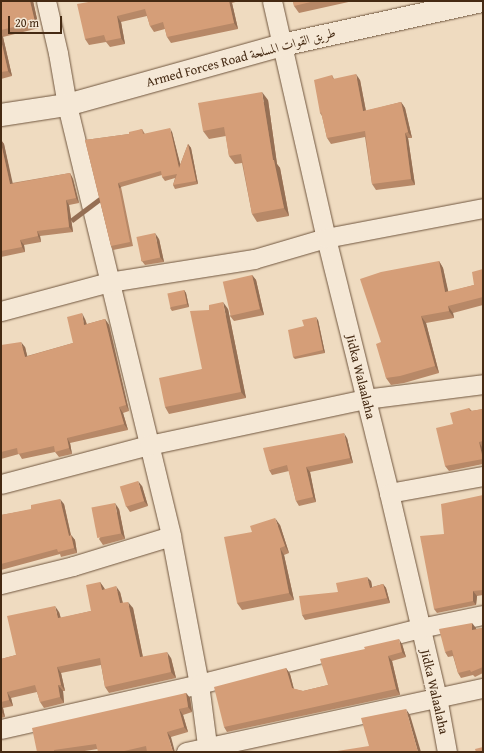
<!DOCTYPE html>
<meta charset="utf-8">
<style>
body{margin:0}
#map{position:relative;width:484px;height:753px;overflow:hidden;background:#efdbc0;font-family:"Gentium Book Plus",Amiri,serif}
div>[style]{position:absolute}
[style*='--x']{left:calc(var(--x)*1px);top:calc(var(--y)*1px);width:calc(var(--w)*1px);rotate:calc(var(--a)*1deg)}
.roads{filter:drop-shadow(0 0 1px #70563e) drop-shadow(0 0 1px #70563e)}
.street>*{height:19px;margin:-9.5px;padding:0 9.5px;transform-origin:9.5px;border-radius:9.5px;background:#f5e8d6}
.secondary>*{height:22px;margin:-11px;padding:0 11px;transform-origin:11px;border-radius:11px;background:#f5e8d6}
.wall>*{inset:0;background:#b78867}
.shaded-wall>*{inset:0;background:#956f54;transform-origin:0 0}
.building>*{inset:0;background:#d59e78;transform-origin:0 0}
span{translate:-50% -50%;white-space:nowrap;text-align:center;line-height:1.15;-webkit-text-stroke:4px #f5e8d6;paint-order:stroke}
.street-label{font-size:13px;color:#452a13}
.frame{position:absolute;inset:0;border:2px solid #452a13;pointer-events:none}
.scale{position:absolute;left:8px;top:16px;width:54px;height:18px;box-sizing:border-box;border:2px solid #452a13;border-top:0;padding-left:5px;font-size:12px;line-height:14px;white-space:nowrap;color:#452a13;-webkit-text-stroke:3px #f5e8d6;paint-order:stroke}
</style>
<div id="map">
<div class="roads">
<div class="street">
<i style="--x:46;--y:1;--w:53;--a:77"></i>
<i style="--x:58;--y:53;--w:53;--a:80.2"></i>
<i style="--x:67;--y:105;--w:443;--a:76.4"></i>
<i style="--x:171;--y:536;--w:151;--a:79.3"></i>
<i style="--x:199;--y:684;--w:69;--a:82.5"></i>
<i style="--x:272;--y:1;--w:243;--a:77.2"></i>
<i style="--x:326;--y:238;--w:263;--a:76.1"></i>
<i style="--x:389;--y:493;--w:210;--a:76.8"></i>
<i style="--x:437;--y:697;--w:56;--a:79.7"></i>
<i style="--x:1;--y:311;--w:112;--a:-15"></i>
<i style="--x:109;--y:282;--w:147;--a:-9"></i>
<i style="--x:254;--y:259;--w:75;--a:-16.3"></i>
<i style="--x:326;--y:238;--w:160;--a:-10.8"></i>
<i style="--x:1;--y:484;--w:153;--a:-14.8"></i>
<i style="--x:149;--y:445;--w:221;--a:-12"></i>
<i style="--x:365;--y:399;--w:119;--a:-7.2"></i>
<i style="--x:389;--y:493;--w:96;--a:-10.3"></i>
<i style="--x:1;--y:584;--w:74;--a:-14"></i>
<i style="--x:73;--y:566;--w:102;--a:-17"></i>
<i style="--x:1;--y:729;--w:203;--a:-12.8"></i>
<i style="--x:199;--y:684;--w:228;--a:-14.2"></i>
<i style="--x:420;--y:628;--w:64;--a:-11.7"></i>
<i style="--x:186;--y:752;--w:304;--a:-12.2"></i>
</div>
<div class="secondary">
<i style="--x:1;--y:115;--w:67;--a:-8.6"></i>
<i style="--x:67;--y:105;--w:223;--a:-15.6"></i>
<i style="--x:282;--y:45;--w:205;--a:-12.4"></i>
</div>
</div>
<div class="wall">
<i style="clip-path:polygon(1px 1px,33px 1px,39px 28px,3px 37px,12px 76px,1px 79px)"></i>
<i style="clip-path:polygon(94px 1px,239px 1px,232px 3px,238px 29px,171px 43px,167px 37px,165px 29px,154px 32px,150px 26px,147px 16px,121px 22px,125px 44px,110px 47px,106px 42px,89px 45px,85px 39px)"></i>
<i style="clip-path:polygon(293px 1px,353px 1px,299px 13px,294px 6px)"></i>
<i style="clip-path:polygon(332px 75px,334px 79px,360px 80px,366px 111px,401px 102px,405px 108px,412px 138px,408px 138px,415px 185px,376px 190px,372px 184px,365px 137px,331px 144px,327px 138px,322px 116px,320px 113px)"></i>
<i style="clip-path:polygon(268px 100px,277px 164px,280px 168px,289px 216px,257px 222px,252px 214px,242px 163px,235px 164px,229px 156px,226px 136px,209px 139px,203px 131px)"></i>
<i style="clip-path:polygon(142px 129px,145px 134px,172px 132px,180px 165px,188px 144px,191px 148px,198px 184px,175px 189px,173px 185px,175px 178px,165px 181px,162px 177px,162px 175px,121px 187px,133px 246px,113px 250px,111px 246px,85px 140px,129px 134px)"></i>
<i style="clip-path:polygon(1px 140px,4px 144px,12px 183px,70px 173px,73px 179px,79px 203px,69px 205px,73px 232px,40px 236px,41px 242px,24px 245px,25px 252px,1px 257px)"></i>
<i style="clip-path:polygon(159px 239px,164px 262px,145px 265px,141px 260px)"></i>
<i style="clip-path:polygon(439px 261px,443px 268px,448px 292px,474px 285px,483px 269px,483px 305px,453px 313px,454px 318px,426px 323px,439px 373px,404px 383px,391px 385px,386px 378px,381px 342px)"></i>
<i style="clip-path:polygon(252px 275px,256px 280px,264px 315px,234px 321px,230px 316px)"></i>
<i style="clip-path:polygon(184px 290px,186px 293px,189px 307px,172px 311px,170px 308px)"></i>
<i style="clip-path:polygon(228px 309px,246px 398px,169px 414px,165px 407px,202px 369px)"></i>
<i style="clip-path:polygon(85px 319px,87px 324px,105px 319px,109px 325px,129px 411px,123px 413px,128px 430px,70px 443px,72px 454px,59px 457px,55px 452px,22px 459px,19px 454px,1px 459px,1px 345px,25px 347px,27px 356px,73px 343px)"></i>
<i style="clip-path:polygon(318px 320px,325px 353px,295px 359px,293px 357px,304px 326px)"></i>
<i style="clip-path:polygon(469px 408px,472px 411px,483px 409px,483px 447px,482px 447px,483px 451px,483px 464px,449px 471px,445px 466px,453px 424px)"></i>
<i style="clip-path:polygon(347px 438px,353px 463px,310px 472px,316px 502px,299px 506px,296px 501px,289px 471px,272px 475px,269px 470px)"></i>
<i style="clip-path:polygon(142px 486px,148px 506px,130px 512px,126px 506px)"></i>
<i style="clip-path:polygon(483px 495px,483px 595px,477px 596px,476px 605px,437px 613px,434px 609px,444px 534px)"></i>
<i style="clip-path:polygon(64px 504px,71px 535px,75px 540px,77px 553px,61px 557px,60px 554px,1px 570px,1px 515px)"></i>
<i style="clip-path:polygon(119px 509px,125px 539px,103px 545px,99px 539px)"></i>
<i style="clip-path:polygon(280px 525px,289px 553px,284px 555px,294px 600px,242px 610px,237px 603px,252px 532px)"></i>
<i style="clip-path:polygon(371px 581px,372px 587px,383px 584px,386px 588px,390px 603px,305px 620px,302px 615px,338px 592px)"></i>
<i style="clip-path:polygon(100px 582px,105px 589px,120px 592px,123px 603px,133px 608px,143px 657px,171px 658px,176px 678px,109px 693px,105px 687px,101px 665px,61px 673px,65px 691px,63px 691px,64px 703px,44px 708px,40px 702px,37px 692px,11px 698px,13px 706px,3px 708px,5px 717px,1px 718px,1px 659px,16px 655px,59px 612px,61px 618px,91px 611px)"></i>
<i style="clip-path:polygon(476px 628px,475px 629px,483px 628px,483px 673px,475px 677px,473px 675px,461px 678px,458px 673px,453px 656px,448px 657px,445px 652px)"></i>
<i style="clip-path:polygon(402px 644px,406px 657px,392px 661px,400px 695px,227px 732px,224px 727px,286px 668px,290px 674px,294px 689px,303px 691px,328px 685px)"></i>
<i style="clip-path:polygon(186px 693px,190px 698px,192px 712px,183px 715px,188px 732px,171px 737px,147px 751px,145px 752px,98px 752px,98px 749px,78px 752px,37px 752px)"></i>
</div>
<div class="shaded-wall">
<i style="clip-path:polygon(30px 1px,33px 1px,39px 28px,35px 22px)"></i>
<i style="clip-path:polygon(229px 1px,231px 1px,232px 3px,238px 29px,234px 23px)"></i>
<i style="clip-path:polygon(117px 16px,121px 22px,125px 44px,121px 38px)"></i>
<i style="clip-path:polygon(1px 34px,3px 37px,12px 76px,8px 71px,1px 40px)"></i>
<i style="clip-path:polygon(356px 74px,360px 80px,367px 117px,363px 111px)"></i>
<i style="clip-path:polygon(262px 92px,268px 100px,277px 164px,280px 168px,289px 216px,284px 208px,273px 160px)"></i>
<i style="clip-path:polygon(401px 102px,405px 108px,412px 138px,408px 132px)"></i>
<i style="clip-path:polygon(170px 128px,172px 132px,182px 171px,179px 168px)"></i>
<i style="clip-path:polygon(405px 133px,408px 138px,415px 185px,411px 179px)"></i>
<i style="clip-path:polygon(1px 140px,4px 144px,14px 189px,10px 184px,1px 143px)"></i>
<i style="clip-path:polygon(188px 144px,191px 148px,198px 184px,196px 181px)"></i>
<i style="clip-path:polygon(70px 173px,73px 179px,79px 203px,76px 198px)"></i>
<i style="left:118px;top:183px;width:5px;height:60px;rotate:53deg"></i>
<i style="clip-path:polygon(66px 200px,69px 205px,73px 232px,69px 227px)"></i>
<i style="clip-path:polygon(37px 231px,40px 236px,41px 242px,38px 236px)"></i>
<i style="clip-path:polygon(155px 233px,159px 239px,164px 262px,160px 257px)"></i>
<i style="clip-path:polygon(20px 240px,24px 245px,25px 252px,22px 247px)"></i>
<i style="clip-path:polygon(439px 261px,443px 268px,450px 299px,445px 292px)"></i>
<i style="clip-path:polygon(252px 275px,256px 280px,264px 315px,260px 309px)"></i>
<i style="clip-path:polygon(184px 290px,186px 293px,189px 307px,187px 304px)"></i>
<i style="clip-path:polygon(223px 302px,228px 309px,246px 398px,241px 392px)"></i>
<i style="clip-path:polygon(448px 306px,453px 313px,454px 318px,449px 311px)"></i>
<i style="clip-path:polygon(82px 313px,85px 319px,88px 331px,84px 325px)"></i>
<i style="clip-path:polygon(421px 316px,426px 323px,439px 373px,435px 366px)"></i>
<i style="clip-path:polygon(316px 317px,318px 320px,325px 353px,323px 350px)"></i>
<i style="clip-path:polygon(105px 319px,109px 325px,129px 411px,126px 405px)"></i>
<i style="clip-path:polygon(21px 342px,25px 347px,29px 363px,25px 357px)"></i>
<i style="clip-path:polygon(119px 407px,123px 413px,128px 430px,124px 424px)"></i>
<i style="clip-path:polygon(344px 433px,347px 438px,353px 463px,350px 458px)"></i>
<i style="clip-path:polygon(67px 438px,70px 443px,72px 454px,69px 448px)"></i>
<i style="clip-path:polygon(479px 442px,482px 447px,483px 451px,483px 459px)"></i>
<i style="clip-path:polygon(306px 467px,310px 472px,316px 502px,313px 497px)"></i>
<i style="clip-path:polygon(138px 481px,142px 486px,148px 506px,144px 501px)"></i>
<i style="clip-path:polygon(60px 499px,64px 504px,72px 541px,69px 536px)"></i>
<i style="clip-path:polygon(115px 503px,119px 509px,125px 539px,121px 533px)"></i>
<i style="clip-path:polygon(275px 518px,280px 525px,289px 553px,285px 546px)"></i>
<i style="clip-path:polygon(71px 535px,75px 540px,77px 553px,74px 548px)"></i>
<i style="clip-path:polygon(280px 548px,284px 555px,294px 600px,289px 593px)"></i>
<i style="clip-path:polygon(367px 577px,371px 581px,373px 592px,370px 588px)"></i>
<i style="clip-path:polygon(100px 582px,104px 588px,106px 595px,102px 590px)"></i>
<i style="clip-path:polygon(383px 584px,386px 588px,390px 603px,387px 598px)"></i>
<i style="clip-path:polygon(116px 586px,120px 592px,124px 609px,120px 603px)"></i>
<i style="clip-path:polygon(473px 591px,477px 596px,476px 605px,473px 601px)"></i>
<i style="clip-path:polygon(128px 602px,133px 608px,144px 663px,140px 657px)"></i>
<i style="clip-path:polygon(55px 606px,59px 612px,62px 624px,58px 618px)"></i>
<i style="clip-path:polygon(472px 623px,476px 628px,475px 635px,472px 630px)"></i>
<i style="clip-path:polygon(399px 639px,402px 644px,406px 657px,402px 652px)"></i>
<i style="clip-path:polygon(167px 652px,171px 658px,176px 678px,171px 672px)"></i>
<i style="clip-path:polygon(388px 656px,392px 661px,400px 695px,396px 689px)"></i>
<i style="clip-path:polygon(57px 667px,61px 673px,65px 691px,61px 685px)"></i>
<i style="clip-path:polygon(286px 668px,290px 674px,295px 694px,292px 688px)"></i>
<i style="clip-path:polygon(58px 685px,63px 691px,64px 703px,60px 697px)"></i>
<i style="clip-path:polygon(7px 692px,11px 698px,13px 706px,9px 700px)"></i>
<i style="clip-path:polygon(186px 693px,190px 698px,192px 712px,188px 707px)"></i>
<i style="clip-path:polygon(1px 705px,3px 708px,5px 717px,1px 711px)"></i>
<i style="clip-path:polygon(179px 709px,183px 715px,188px 732px,184px 727px)"></i>
<i style="clip-path:polygon(406px 709px,410px 715px,421px 752px,418px 752px)"></i>
<i style="clip-path:polygon(167px 732px,171px 737px,175px 752px,173px 752px)"></i>
</div>
<div class="building">
<i style="clip-path:polygon(1px 1px,30px 1px,35px 22px,1px 30px)"></i>
<i style="clip-path:polygon(94px 1px,229px 1px,234px 23px,167px 37px,163px 22px,150px 26px,145px 9px,117px 16px,121px 38px,106px 41px,104px 35px,85px 39px,77px 4px)"></i>
<i style="clip-path:polygon(293px 1px,315px 1px,294px 6px)"></i>
<i style="clip-path:polygon(1px 40px,8px 71px,1px 72px)"></i>
<i style="clip-path:polygon(356px 74px,363px 111px,401px 102px,408px 132px,405px 133px,411px 179px,372px 184px,365px 131px,327px 138px,321px 112px,320px 113px,314px 80px,332px 75px,333px 79px)"></i>
<i style="clip-path:polygon(262px 92px,273px 160px,274px 160px,284px 208px,252px 214px,241px 154px,229px 156px,224px 127px,203px 131px,198px 103px)"></i>
<i style="clip-path:polygon(170px 128px,179px 168px,188px 144px,196px 181px,173px 185px,177px 174px,162px 177px,161px 171px,118px 183px,130px 242px,111px 246px,85px 140px,129px 134px,129px 132px,142px 129px,143px 134px)"></i>
<i style="clip-path:polygon(1px 143px,10px 184px,70px 173px,76px 198px,66px 200px,69px 227px,37px 231px,38px 236px,20px 240px,22px 247px,1px 251px)"></i>
<i style="left:155px;top:233px;width:25px;height:19px;rotate:78deg"></i>
<i style="clip-path:polygon(439px 261px,445px 292px,474px 285px,472px 272px,483px 269px,483px 297px,448px 306px,449px 311px,421px 316px,435px 366px,400px 376px,386px 378px,376px 344px,381px 342px,360px 279px,381px 272px)"></i>
<i style="left:252px;top:275px;width:35px;height:30px;rotate:77deg"></i>
<i style="left:184px;top:290px;width:14px;height:17px;rotate:78deg"></i>
<i style="clip-path:polygon(223px 302px,241px 392px,165px 407px,159px 378px,202px 369px,190px 311px,209px 310px,209px 305px)"></i>
<i style="clip-path:polygon(82px 313px,84px 325px,105px 319px,126px 405px,119px 407px,124px 424px,67px 438px,69px 448px,55px 452px,54px 446px,18px 454px,17px 448px,1px 452px,1px 345px,21px 342px,25px 357px,73px 343px,67px 317px)"></i>
<i style="clip-path:polygon(316px 317px,323px 350px,293px 357px,288px 330px,304px 326px,302px 320px)"></i>
<i style="clip-path:polygon(469px 408px,470px 411px,483px 409px,483px 441px,479px 442px,483px 459px,445px 466px,436px 428px,453px 424px,450px 413px)"></i>
<i style="clip-path:polygon(344px 433px,350px 458px,306px 467px,313px 497px,296px 501px,287px 465px,269px 470px,263px 448px)"></i>
<i style="left:138px;top:481px;width:21px;height:19px;rotate:73deg"></i>
<i style="clip-path:polygon(483px 495px,483px 590px,473px 591px,473px 601px,434px 609px,420px 536px,444px 534px,441px 504px)"></i>
<i style="clip-path:polygon(60px 499px,69px 536px,71px 535px,74px 548px,58px 552px,57px 549px,1px 564px,1px 515px,31px 509px,31px 505px)"></i>
<i style="left:115px;top:503px;width:31px;height:24px;rotate:79deg"></i>
<i style="clip-path:polygon(275px 518px,285px 546px,280px 548px,289px 593px,237px 603px,224px 537px,252px 532px,250px 526px)"></i>
<i style="clip-path:polygon(367px 577px,370px 588px,383px 584px,387px 598px,302px 615px,299px 596px,338px 592px,336px 583px)"></i>
<i style="clip-path:polygon(100px 582px,102px 590px,116px 586px,120px 603px,128px 602px,140px 657px,167px 652px,171px 672px,105px 687px,100px 658px,57px 667px,61px 685px,58px 685px,60px 697px,40px 702px,35px 685px,7px 692px,9px 700px,1px 702px,1px 659px,16px 655px,7px 616px,55px 606px,58px 618px,91px 611px,86px 585px)"></i>
<i style="clip-path:polygon(472px 623px,472px 630px,483px 628px,483px 644px,482px 644px,483px 646px,483px 667px,471px 672px,470px 670px,458px 673px,452px 650px,445px 652px,439px 629px)"></i>
<i style="clip-path:polygon(399px 639px,402px 652px,388px 656px,396px 689px,224px 727px,214px 687px,286px 668px,292px 688px,303px 691px,328px 685px,320px 659px,365px 649px,364px 647px)"></i>
<i style="clip-path:polygon(186px 693px,188px 707px,179px 709px,184px 727px,167px 732px,173px 752px,147px 752px,146px 746px,120px 752px,98px 752px,96px 744px,54px 750px,54px 752px,37px 752px,32px 728px)"></i>
<i style="clip-path:polygon(406px 709px,418px 752px,331px 752px,369px 746px,361px 718px)"></i>
<i style="clip-path:polygon(483px 747px,483px 752px,476px 752px,475px 749px)"></i>
</div>
<div class="street-label">
<span style="left:241px;top:58px;rotate:-15deg">Armed Forces Road طريق القوات المسلحة</span>
<span style="left:360px;top:377px;rotate:76deg">Jidka Walaalaha</span>
<span style="left:434px;top:692px;rotate:77deg">Jidka Walaalaha</span>
</div>
<div class="frame"></div>
<div class="scale">20 m</div>
</div>
